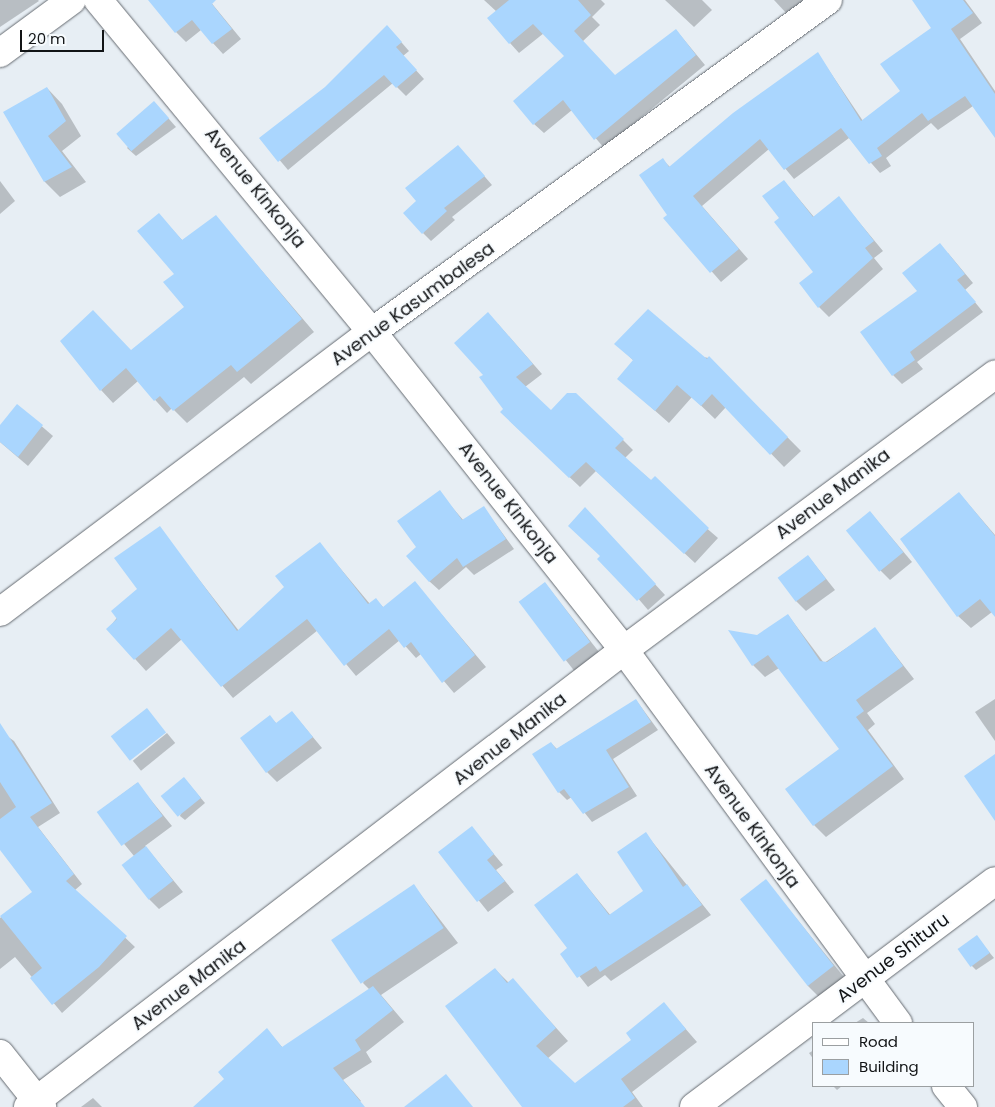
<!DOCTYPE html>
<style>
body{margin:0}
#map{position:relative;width:995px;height:1107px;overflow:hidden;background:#e7eef4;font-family:Poppins,sans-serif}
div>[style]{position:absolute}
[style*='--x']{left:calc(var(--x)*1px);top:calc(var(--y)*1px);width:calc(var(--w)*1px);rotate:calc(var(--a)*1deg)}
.shadow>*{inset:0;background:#0003;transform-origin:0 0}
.building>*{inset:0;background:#aad6fe;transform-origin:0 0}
.roads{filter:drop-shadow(0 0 1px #666b71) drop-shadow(0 0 1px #666b71)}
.minor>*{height:28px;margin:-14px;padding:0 14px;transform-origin:14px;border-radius:14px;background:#fff}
span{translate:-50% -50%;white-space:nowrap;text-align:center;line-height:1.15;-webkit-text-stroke:4px #f7fbfe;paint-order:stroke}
.street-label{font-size:18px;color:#121416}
.legend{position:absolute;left:812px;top:1022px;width:162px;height:65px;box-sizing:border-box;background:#f7fbfe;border:1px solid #9b9fa1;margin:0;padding:6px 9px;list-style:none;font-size:15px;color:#121416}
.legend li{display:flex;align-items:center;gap:10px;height:25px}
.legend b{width:25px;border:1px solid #9b9fa1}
.scale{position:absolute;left:20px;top:30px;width:84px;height:22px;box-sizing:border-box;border:2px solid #121416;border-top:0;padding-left:6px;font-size:15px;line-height:18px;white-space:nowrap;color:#121416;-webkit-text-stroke:4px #f7fbfe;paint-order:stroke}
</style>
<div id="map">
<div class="shadow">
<i style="clip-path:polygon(0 0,38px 0,39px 1px,0 27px)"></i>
<i style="clip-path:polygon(164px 0,209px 0,241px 39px,223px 54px,201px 30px,186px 42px,176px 32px)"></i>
<i style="clip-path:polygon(484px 0,601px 0,605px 4px,592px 17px,600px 25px,582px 42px,615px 77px,676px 30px,705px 65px,604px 148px,572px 110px,544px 133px,534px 124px,566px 56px,544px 33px,519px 53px,510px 43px,497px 12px)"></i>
<i style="clip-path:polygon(665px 0,702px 0,712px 10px,694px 27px)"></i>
<i style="clip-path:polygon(774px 0,805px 0,787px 14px)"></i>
<i style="clip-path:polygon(923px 0,965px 0,982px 23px,960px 39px,995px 91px,995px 136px,973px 106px,938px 130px,931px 123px,886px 158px,891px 166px,880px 173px,849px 138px,794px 179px,769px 149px,702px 206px,748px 259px,721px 282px,665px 218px,668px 215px,663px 160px,671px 168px,818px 54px,863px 121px,901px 92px,933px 29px)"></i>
<i style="clip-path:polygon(395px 35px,409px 51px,403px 56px,424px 79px,406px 96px,393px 83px,288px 170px,261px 138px)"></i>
<i style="clip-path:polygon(47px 88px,62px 104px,81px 136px,62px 151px,86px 182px,60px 197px,45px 182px,5px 112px)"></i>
<i style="clip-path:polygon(162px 111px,176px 127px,136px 156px,127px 148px)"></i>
<i style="clip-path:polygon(466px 155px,492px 185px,452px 217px,455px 220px,431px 241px,423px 233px)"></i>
<i style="clip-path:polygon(0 181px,15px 201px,0 214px)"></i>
<i style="clip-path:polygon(784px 181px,814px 217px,839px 198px,883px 251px,874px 258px,883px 269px,829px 317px,819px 307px,815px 272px,781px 218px)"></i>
<i style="clip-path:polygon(216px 217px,314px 332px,251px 384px,244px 377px,187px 423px,172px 408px,167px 413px,138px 381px,113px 403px,101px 390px,131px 351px,186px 307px,176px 274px,171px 228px,183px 241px)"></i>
<i style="clip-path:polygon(948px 253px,973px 283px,965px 290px,983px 312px,917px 362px,923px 369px,902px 384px,893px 375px)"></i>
<i style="clip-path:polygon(498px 324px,542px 374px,525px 387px,551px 412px,623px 440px,633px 450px,625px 458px,718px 538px,695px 563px,596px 471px,580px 487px,511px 422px,484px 375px)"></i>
<i style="clip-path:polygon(616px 344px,709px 358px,801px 451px,784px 467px,726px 407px,715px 419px,692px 397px,669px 423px,619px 379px,634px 361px)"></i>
<i style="clip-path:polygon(17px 405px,53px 436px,28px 466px,0 442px,0 427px)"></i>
<i style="clip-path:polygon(439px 492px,464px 521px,484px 508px,514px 549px,474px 575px,466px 567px,439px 590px,429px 581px,418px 547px)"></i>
<i style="clip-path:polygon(959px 493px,995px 535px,995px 615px,992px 612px,971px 628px,958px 616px)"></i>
<i style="clip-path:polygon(870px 512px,912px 562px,890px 580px,880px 570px)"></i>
<i style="clip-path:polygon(595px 519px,665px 595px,648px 610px,602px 556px)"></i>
<i style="clip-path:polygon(159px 528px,239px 631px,286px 587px,320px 544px,370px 604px,376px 600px,384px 608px,415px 583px,486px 667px,454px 693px,421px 654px,416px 658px,400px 640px,356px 676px,318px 630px,233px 698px,182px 639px,146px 671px,108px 629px,139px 590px)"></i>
<i style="clip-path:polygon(808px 556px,835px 590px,806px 611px,796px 601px)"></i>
<i style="left:545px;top:583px;width:88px;height:31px;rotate:52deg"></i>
<i style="clip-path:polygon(788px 615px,824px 663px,875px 629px,914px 679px,867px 713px,875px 724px,868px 730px,904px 779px,826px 837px,814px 825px,841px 749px,779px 668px,765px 677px,753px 665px,757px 636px)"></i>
<i style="clip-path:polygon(995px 699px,995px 741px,975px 712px)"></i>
<i style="clip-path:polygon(636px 700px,658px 730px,613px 759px,637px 796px,592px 822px,572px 797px,567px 800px,559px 792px,551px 743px,557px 749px)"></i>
<i style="clip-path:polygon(292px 712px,322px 748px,277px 782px,267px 772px,270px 717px,277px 724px)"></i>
<i style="clip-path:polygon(0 731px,14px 741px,60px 813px,38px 827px,82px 884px,75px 890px,135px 947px,62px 1013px,15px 957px,0 969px,0 918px,33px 892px,0 848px)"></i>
<i style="left:167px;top:733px;width:13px;height:44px;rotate:51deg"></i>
<i style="clip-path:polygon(137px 783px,172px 826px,145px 846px,183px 892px,159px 909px,149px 899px,134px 856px,98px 812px)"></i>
<i style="clip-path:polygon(189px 784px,205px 803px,185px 820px,180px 816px)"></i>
<i style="clip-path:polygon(472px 828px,503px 865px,496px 870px,514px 892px,488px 912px,440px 852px)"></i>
<i style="clip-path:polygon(646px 834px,711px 915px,611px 981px,605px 975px,588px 987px,562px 954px,569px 949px,577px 874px,611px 916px,645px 891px)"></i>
<i style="clip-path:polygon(766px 881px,848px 982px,823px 1001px,808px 986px)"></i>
<i style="clip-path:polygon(414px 886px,458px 943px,381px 995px,404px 1022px,366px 1052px,372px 1062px,343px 1080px,361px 1101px,352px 1107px,211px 1107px,226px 1079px,267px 1030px,283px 1048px,370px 990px,363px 983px)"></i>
<i style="clip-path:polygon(977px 937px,994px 958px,976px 970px,971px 965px)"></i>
<i style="clip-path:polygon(495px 969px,509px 983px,513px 980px,568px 1041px,547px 1059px,575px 1084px,633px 1040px,664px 1004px,697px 1042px,632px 1092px,643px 1107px,524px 1107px)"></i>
<i style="clip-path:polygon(863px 1018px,869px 1023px,855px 1023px)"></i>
<i style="clip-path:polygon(814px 1050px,814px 1060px,809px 1053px)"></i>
<i style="clip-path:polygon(833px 1086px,842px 1086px,837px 1090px)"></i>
<i style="clip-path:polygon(93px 1098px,102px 1107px,81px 1107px)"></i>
</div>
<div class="building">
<i style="clip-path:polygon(148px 0,216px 0,212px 4px,232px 29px,212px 44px,192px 20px,175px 33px)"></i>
<i style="clip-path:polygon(509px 0,578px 0,591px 15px,574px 31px,615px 75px,676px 29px,696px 55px,594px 140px,563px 100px,533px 125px,513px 101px,564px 56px,533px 24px,509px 44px,487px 18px)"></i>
<i style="clip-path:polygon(912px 0,963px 0,973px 13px,951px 29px,995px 94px,995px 138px,965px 96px,928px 121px,922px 113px,877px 148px,882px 156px,869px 164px,841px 128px,784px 170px,760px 139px,693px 196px,739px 249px,710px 273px,663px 218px,667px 215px,639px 175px,663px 158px,669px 167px,733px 113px,818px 52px,861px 121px,900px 91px,880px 64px,931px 28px)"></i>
<i style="clip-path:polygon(387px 25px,402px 42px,396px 47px,417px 70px,396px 88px,384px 75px,278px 162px,259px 138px,325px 87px)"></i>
<i style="clip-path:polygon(47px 87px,66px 121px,48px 136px,72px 167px,44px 182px,3px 112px)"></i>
<i style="left:154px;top:101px;width:23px;height:50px;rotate:49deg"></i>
<i style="clip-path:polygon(458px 145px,485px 176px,444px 208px,447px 211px,422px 234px,403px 213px,416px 201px,405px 188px)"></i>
<i style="clip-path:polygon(784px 180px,813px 217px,839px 196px,874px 241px,865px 248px,873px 258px,818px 308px,799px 283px,813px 272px,774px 222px,779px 218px,762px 196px)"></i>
<i style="clip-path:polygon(159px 213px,182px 240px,216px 215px,302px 319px,237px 372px,231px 365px,173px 411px,160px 396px,154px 401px,126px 368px,100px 391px,60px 341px,93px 310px,131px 350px,184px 307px,163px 282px,174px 274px,137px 231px)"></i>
<i style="clip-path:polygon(940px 243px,965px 274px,957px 280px,976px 302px,910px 352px,915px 360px,892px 376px,860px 332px,917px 291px,902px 273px)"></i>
<i style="clip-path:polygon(648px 309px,707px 359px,709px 356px,788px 437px,770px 455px,712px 394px,701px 406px,677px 385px,655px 411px,617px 379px,633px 360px,614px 344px)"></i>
<i style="clip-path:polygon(488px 312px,533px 364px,516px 377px,551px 410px,567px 393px,576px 393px,624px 439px,615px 448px,651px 480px,655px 476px,709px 528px,684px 554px,586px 462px,569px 478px,500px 412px,503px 409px,479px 377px,483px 375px,454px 343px)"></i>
<i style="clip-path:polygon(17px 404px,43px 425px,18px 457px,0 442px,0 425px)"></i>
<i style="clip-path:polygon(440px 490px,462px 520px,484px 506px,506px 539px,463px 567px,457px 558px,429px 582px,406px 556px,416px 547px,397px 521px)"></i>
<i style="clip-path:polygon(959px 492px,995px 536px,995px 617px,980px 599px,957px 617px,900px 539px)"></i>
<i style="clip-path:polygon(585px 507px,656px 584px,637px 601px,597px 559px,600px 556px,568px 526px)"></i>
<i style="left:870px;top:511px;width:53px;height:31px;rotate:51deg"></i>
<i style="clip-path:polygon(160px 526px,237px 631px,284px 587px,275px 576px,320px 542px,368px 604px,376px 598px,383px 607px,415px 581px,475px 655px,442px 683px,411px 642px,404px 648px,389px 629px,344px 666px,307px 619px,221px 687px,171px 628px,134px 660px,106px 629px,117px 619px,111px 611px,137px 589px,114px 558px)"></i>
<i style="left:808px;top:555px;width:30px;height:38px;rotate:53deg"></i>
<i style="left:545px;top:582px;width:75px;height:33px;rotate:53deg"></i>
<i style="clip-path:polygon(788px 614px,820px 661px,827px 662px,875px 627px,903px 666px,856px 700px,864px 711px,856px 717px,893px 766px,813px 826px,785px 789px,839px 749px,768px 655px,752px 666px,728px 630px,757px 635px)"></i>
<i style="clip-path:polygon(636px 699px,651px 722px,606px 750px,629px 787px,583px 814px,564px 789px,558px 793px,532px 754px,551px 742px,556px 749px)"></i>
<i style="left:147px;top:708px;width:31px;height:46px;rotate:52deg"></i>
<i style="clip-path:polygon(292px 711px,313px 737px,266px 773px,240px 738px,270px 715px,276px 723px)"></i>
<i style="clip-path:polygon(0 723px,52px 803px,30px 817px,74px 874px,66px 881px,127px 936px,99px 967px,52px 1005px,30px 978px,42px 968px,0 916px,32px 892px,0 850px,0 819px,16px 807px,0 782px)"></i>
<i style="clip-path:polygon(995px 754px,995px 821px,964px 776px)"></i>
<i style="left:184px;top:777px;width:27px;height:30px;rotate:51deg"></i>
<i style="left:138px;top:782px;width:42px;height:51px;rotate:54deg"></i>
<i style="clip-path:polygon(472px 826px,494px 854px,487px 860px,505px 881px,477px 902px,438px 852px)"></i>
<i style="clip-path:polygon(646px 832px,683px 887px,687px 884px,702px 905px,600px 972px,596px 966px,577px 978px,560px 954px,567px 948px,534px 905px,577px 873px,609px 915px,643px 891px,617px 852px)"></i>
<i style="left:146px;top:846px;width:44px;height:31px;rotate:52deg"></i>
<i style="left:766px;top:879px;width:110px;height:33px;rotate:52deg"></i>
<i style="left:414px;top:884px;width:53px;height:100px;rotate:56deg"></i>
<i style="left:977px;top:935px;width:22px;height:24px;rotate:54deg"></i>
<i style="clip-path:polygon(495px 968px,507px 983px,513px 978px,556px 1028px,536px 1046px,575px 1083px,631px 1040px,626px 1033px,664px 1002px,686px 1029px,621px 1079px,635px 1098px,623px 1107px,522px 1107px,445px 1006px)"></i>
<i style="clip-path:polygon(373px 986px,393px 1010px,355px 1040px,361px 1050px,333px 1068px,365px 1107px,193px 1107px,224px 1079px,218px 1072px,267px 1028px,282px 1047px)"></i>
<i style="clip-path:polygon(446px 1074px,473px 1107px,404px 1107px)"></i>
</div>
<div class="roads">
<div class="minor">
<i style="--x:98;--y:0;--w:430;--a:50.5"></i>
<i style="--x:372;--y:332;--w:406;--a:51.6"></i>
<i style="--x:624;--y:650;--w:463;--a:53.7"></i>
<i style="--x:0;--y:53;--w:89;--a:-36.4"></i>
<i style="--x:0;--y:612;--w:466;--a:-37"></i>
<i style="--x:372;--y:332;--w:564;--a:-36.06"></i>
<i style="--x:0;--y:1054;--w:68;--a:51.6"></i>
<i style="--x:946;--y:1086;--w:27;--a:51"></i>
<i style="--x:28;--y:1107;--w:751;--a:-37.48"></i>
<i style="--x:624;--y:650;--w:462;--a:-36.6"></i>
<i style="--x:694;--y:1107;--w:376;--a:-36.9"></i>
</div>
</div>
<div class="street-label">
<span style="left:255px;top:188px;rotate:51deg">Avenue Kinkonja</span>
<span style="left:413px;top:304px;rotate:-36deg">Avenue Kasumbalesa</span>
<span style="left:833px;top:494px;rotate:-37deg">Avenue Manika</span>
<span style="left:508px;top:503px;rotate:52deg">Avenue Kinkonja</span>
<span style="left:510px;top:739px;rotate:-38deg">Avenue Manika</span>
<span style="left:752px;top:826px;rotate:54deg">Avenue Kinkonja</span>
<span style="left:893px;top:958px;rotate:-37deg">Avenue Shituru</span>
<span style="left:189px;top:985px;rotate:-37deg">Avenue Manika</span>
</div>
<ul class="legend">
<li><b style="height:6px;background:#fff"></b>Road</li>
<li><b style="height:14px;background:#aad6fe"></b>Building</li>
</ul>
<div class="scale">20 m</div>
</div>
